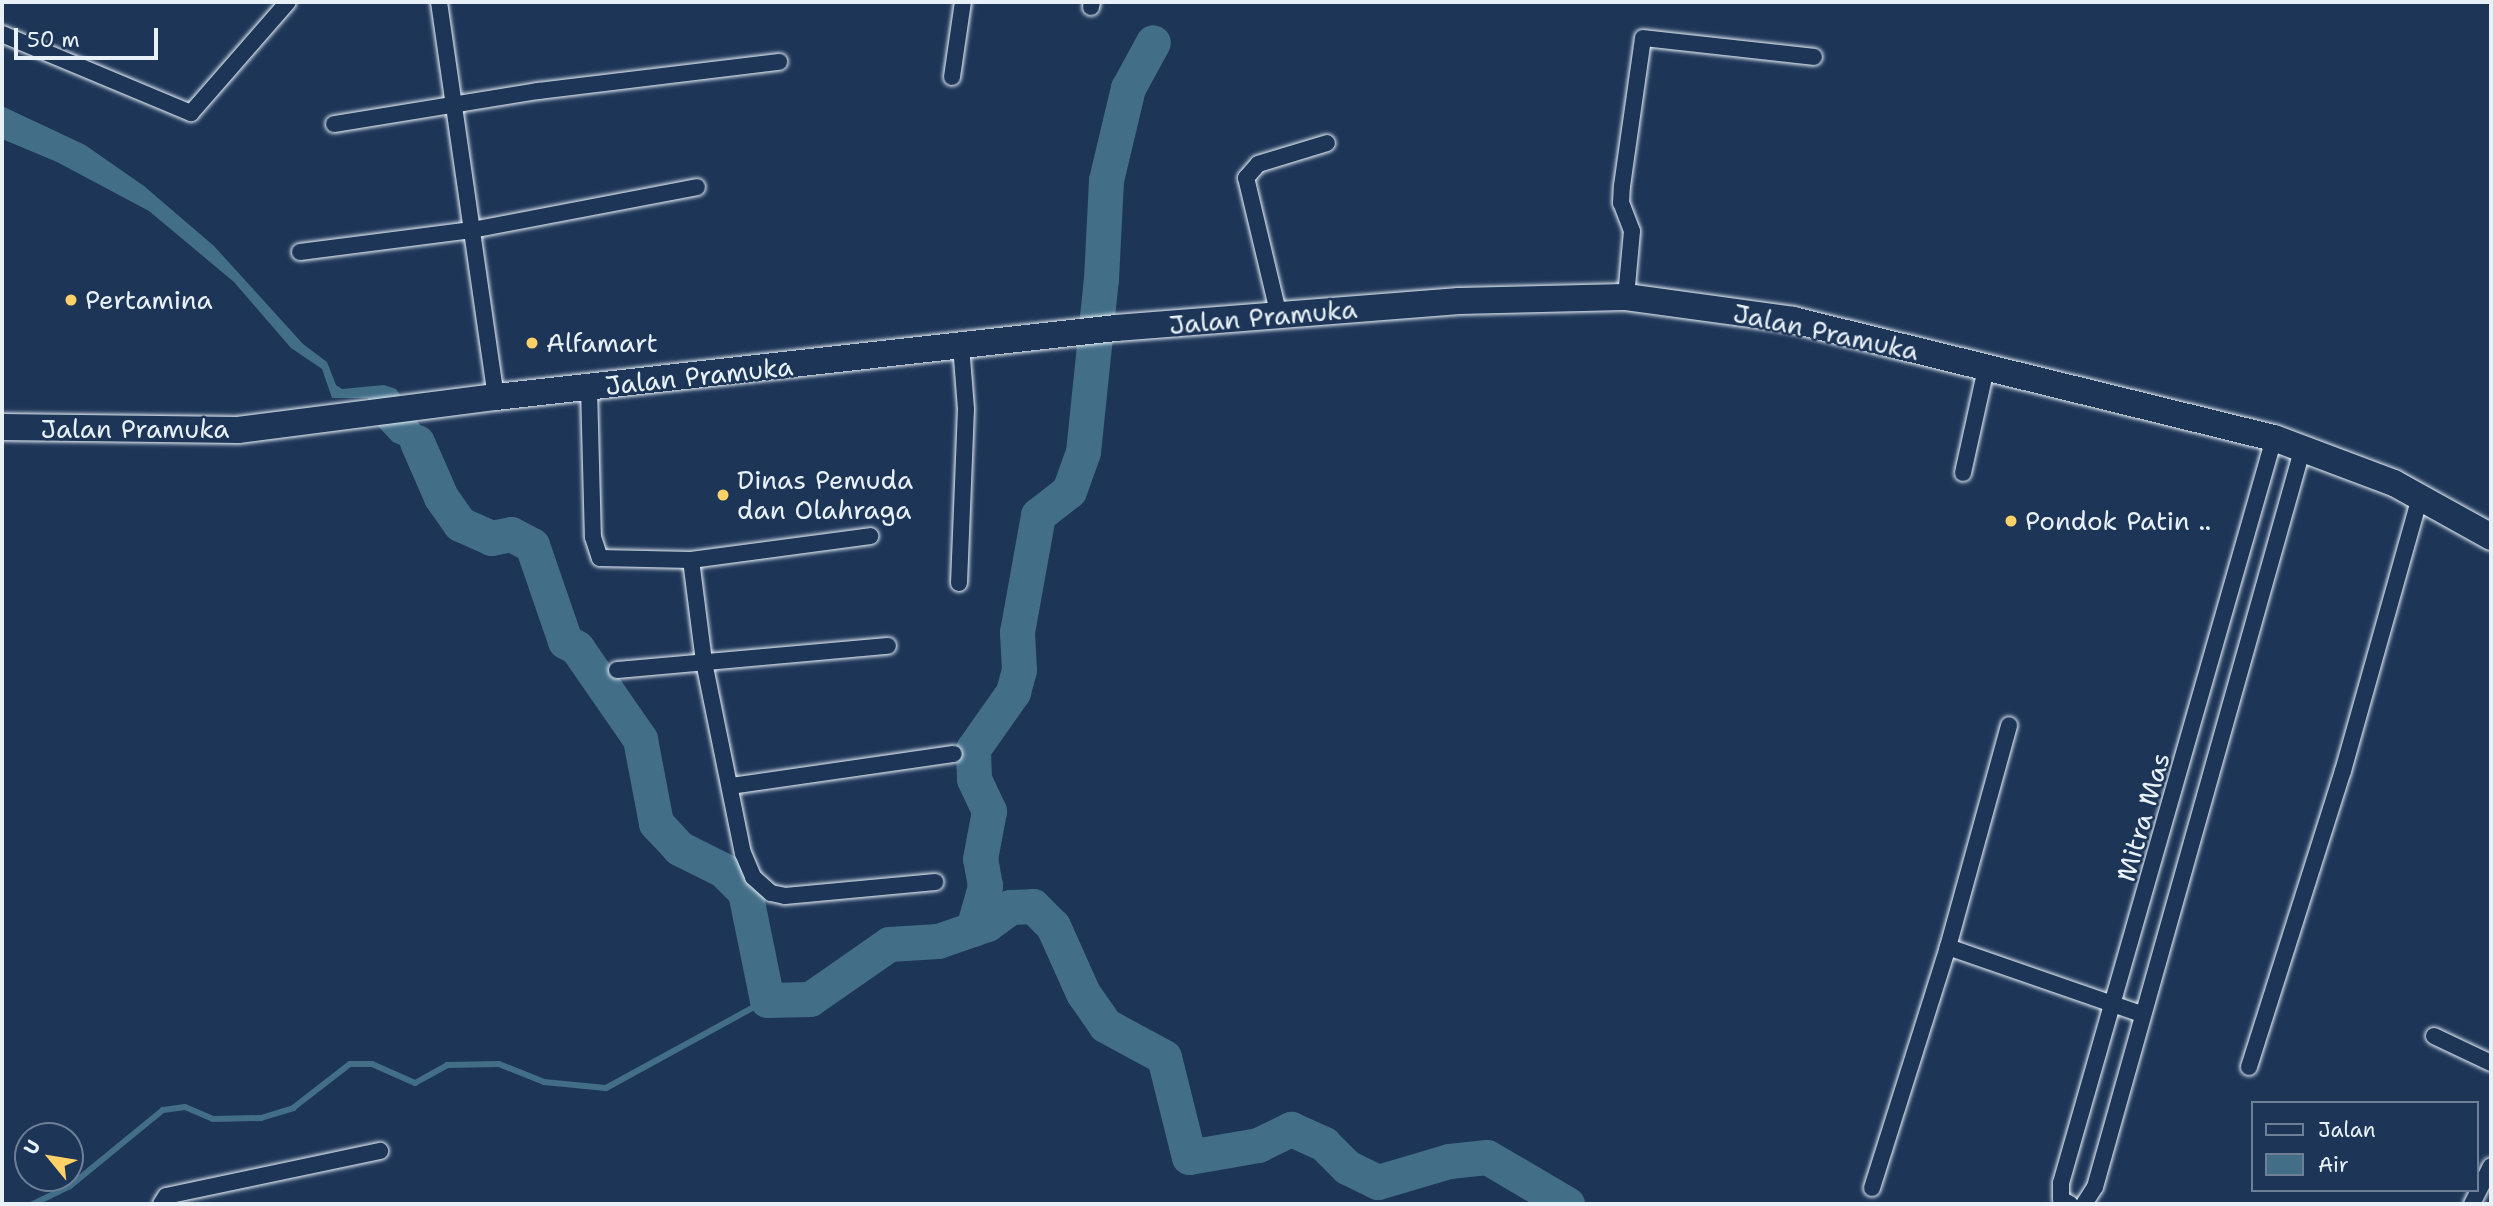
<!DOCTYPE html>
<style>
body{margin:0}
#map{position:relative;width:2493px;height:1206px;overflow:hidden;background:#1d3557;font-family:"Shantell Sans",sans-serif}
div>[style]{position:absolute}
[style*='--x']{left:calc(var(--x)*1px);top:calc(var(--y)*1px);width:calc(var(--w)*1px);rotate:calc(var(--a)*1deg)}
.water>*{inset:0;background:#426e88}
.stream>*{height:6px;margin:-3px;padding:0 3px;transform-origin:3px;border-radius:3px;background:#426e88}
.river>*{height:35px;margin:-17.5px;padding:0 17.5px;transform-origin:17.5px;border-radius:17.5px;background:#426e88}
.roads{filter:drop-shadow(0 0 2px #e8f1f8) drop-shadow(0 0 2px #e8f1f8)}
.minor>*{height:16px;margin:-8px;padding:0 8px;transform-origin:8px;border-radius:8px;background:#1d3557}
.primary>*{height:26px;margin:-13px;padding:0 13px;transform-origin:13px;border-radius:13px;background:#1d3557}
.dots>*{width:19px;height:19px;translate:-50% -50%;box-sizing:border-box;border:4px solid #1d3557;border-radius:50%}
span{translate:-50% -50%;white-space:nowrap;text-align:center;line-height:1.15;-webkit-text-stroke:5px #1d3557;paint-order:stroke}
.poi-label{font-size:26px;color:#e8f1f8}
.left{translate:0 -50%;text-align:left}
.street-label{font-size:26px;color:#e8f1f8}
.frame{position:absolute;inset:0;border:4px solid #e8f1f8;pointer-events:none}
.legend{position:absolute;left:2251px;top:1101px;width:228px;height:91px;box-sizing:border-box;background:#1d3557;border:2px solid #6e8097;margin:0;padding:9px 12px;list-style:none;font-size:21px;color:#e8f1f8}
.legend li{display:flex;align-items:center;gap:14px;height:35px}
.legend b{width:35px;border:2px solid #6e8097}
.north{position:absolute;left:14px;top:1122px;width:70px;height:70px;box-sizing:border-box;background:#1d3557;border:2px solid #6e8097;border-radius:50%;rotate:300deg;font-size:19px;font-weight:700;line-height:28px;text-align:center;color:#e8f1f8}
.north::after{content:'';display:block;margin:auto;width:24px;height:32px;background:#ffd166;clip-path:polygon(50% 0,100% 100%,50% 72%,0 100%)}
.scale{position:absolute;left:14px;top:28px;width:144px;height:32px;box-sizing:border-box;border:4px solid #e8f1f8;border-top:0;padding-left:9px;font-size:21px;line-height:24px;white-space:nowrap;color:#e8f1f8;-webkit-text-stroke:5px #1d3557;paint-order:stroke}
</style>
<div id="map">
<div class="water">
<i style="clip-path:polygon(2px 106px,85px 145px,144px 186px,214px 246px,303px 344px,327px 362px,336px 385px,342px 389px,384px 385px,396px 389px,428px 437px,444px 483px,425px 492px,407px 448px,393px 442px,378px 426px,368px 398px,332px 398px,322px 369px,291px 348px,234px 282px,149px 211px,57px 162px,2px 139px)"></i>
</div>
<div class="stream">
<i style="--x:33;--y:1204;--w:41;--a:-25.9"></i>
<i style="--x:70;--y:1186;--w:120;--a:-39.3"></i>
<i style="--x:163;--y:1110;--w:22;--a:-8"></i>
<i style="--x:185;--y:1107;--w:30;--a:23"></i>
<i style="--x:213;--y:1119;--w:48;--a:-1.2"></i>
<i style="--x:261;--y:1118;--w:34;--a:-17"></i>
<i style="--x:293;--y:1108;--w:72;--a:-37.7"></i>
<i style="--x:350;--y:1064;--w:22;--a:0"></i>
<i style="--x:372;--y:1064;--w:47;--a:23.8"></i>
<i style="--x:415;--y:1083;--w:37;--a:-29"></i>
<i style="--x:447;--y:1065;--w:52;--a:-1.1"></i>
<i style="--x:499;--y:1064;--w:48;--a:21.8"></i>
<i style="--x:544;--y:1082;--w:62;--a:5.5"></i>
<i style="--x:606;--y:1088;--w:183;--a:-28.7"></i>
</div>
<div class="river">
<i style="--x:417;--y:442;--w:60;--a:66.4"></i>
<i style="--x:441;--y:497;--w:33;--a:55"></i>
<i style="--x:460;--y:524;--w:34;--a:24"></i>
<i style="--x:491;--y:538;--w:20;--a:-11"></i>
<i style="--x:511;--y:534;--w:24;--a:28"></i>
<i style="--x:532;--y:545;--w:102;--a:71"></i>
<i style="--x:565;--y:641;--w:14;--a:30"></i>
<i style="--x:577;--y:648;--w:111;--a:55.3"></i>
<i style="--x:640;--y:739;--w:86;--a:79.2"></i>
<i style="--x:656;--y:823;--w:34;--a:47"></i>
<i style="--x:679;--y:848;--w:49;--a:26.6"></i>
<i style="--x:723;--y:870;--w:31;--a:45"></i>
<i style="--x:745;--y:892;--w:110;--a:78.5"></i>
<i style="--x:767;--y:1000;--w:43;--a:-1.3"></i>
<i style="--x:810;--y:999;--w:96;--a:-34.8"></i>
<i style="--x:889;--y:944;--w:49;--a:-3.5"></i>
<i style="--x:938;--y:941;--w:52;--a:-19.1"></i>
<i style="--x:987;--y:924;--w:29;--a:-36"></i>
<i style="--x:1010;--y:907;--w:23;--a:-2"></i>
<i style="--x:1033;--y:906;--w:28;--a:45"></i>
<i style="--x:1053;--y:926;--w:73;--a:65.9"></i>
<i style="--x:1083;--y:993;--w:39;--a:55"></i>
<i style="--x:1105;--y:1025;--w:67;--a:28.5"></i>
<i style="--x:1164;--y:1057;--w:103;--a:76"></i>
<i style="--x:1189;--y:1157;--w:70;--a:-9.9"></i>
<i style="--x:1258;--y:1145;--w:37;--a:-26"></i>
<i style="--x:1291;--y:1129;--w:36;--a:24"></i>
<i style="--x:1324;--y:1144;--w:33;--a:45"></i>
<i style="--x:1347;--y:1167;--w:34;--a:26"></i>
<i style="--x:1378;--y:1182;--w:74;--a:-16.5"></i>
<i style="--x:1449;--y:1161;--w:38;--a:-6"></i>
<i style="--x:1487;--y:1157;--w:93;--a:30.4"></i>
<i style="--x:973;--y:929;--w:45;--a:-74.4"></i>
<i style="--x:985;--y:886;--w:27;--a:-100"></i>
<i style="--x:980;--y:859;--w:49;--a:-79.4"></i>
<i style="--x:989;--y:811;--w:35;--a:-115"></i>
<i style="--x:974;--y:779;--w:30;--a:-92"></i>
<i style="--x:973;--y:749;--w:70;--a:-54.9"></i>
<i style="--x:1013;--y:692;--w:23;--a:-75"></i>
<i style="--x:1019;--y:670;--w:38;--a:-93"></i>
<i style="--x:1017;--y:632;--w:119;--a:-79.8"></i>
<i style="--x:1038;--y:515;--w:39;--a:-38"></i>
<i style="--x:1069;--y:491;--w:41;--a:-70.3"></i>
<i style="--x:1083;--y:452;--w:174;--a:-84.1"></i>
<i style="--x:1101;--y:279;--w:99;--a:-87.1"></i>
<i style="--x:1106;--y:180;--w:95;--a:-76.6"></i>
<i style="--x:1128;--y:88;--w:52;--a:-61.5"></i>
</div>
<div class="roads">
<div class="minor">
<i style="--x:439;--y:2;--w:399;--a:81.8"></i>
<i style="--x:1091;--y:7;--w:5;--a:-79"></i>
<i style="--x:2;--y:34;--w:205;--a:22.7"></i>
<i style="--x:191;--y:113;--w:147;--a:-48.9"></i>
<i style="--x:952;--y:77;--w:76;--a:-81.7"></i>
<i style="--x:334;--y:124;--w:207;--a:-9.2"></i>
<i style="--x:538;--y:91;--w:243;--a:-6.9"></i>
<i style="--x:300;--y:252;--w:173;--a:-7.3"></i>
<i style="--x:472;--y:230;--w:229;--a:-10.8"></i>
<i style="--x:1626;--y:297;--w:66;--a:-84.8"></i>
<i style="--x:1632;--y:231;--w:30;--a:-111"></i>
<i style="--x:1621;--y:203;--w:17;--a:-87"></i>
<i style="--x:1622;--y:186;--w:149;--a:-81.9"></i>
<i style="--x:1643;--y:38;--w:172;--a:6.3"></i>
<i style="--x:1279;--y:316;--w:142;--a:-103.4"></i>
<i style="--x:1246;--y:178;--w:18;--a:-49"></i>
<i style="--x:1258;--y:164;--w:72;--a:-16.9"></i>
<i style="--x:589;--y:388;--w:149;--a:88.5"></i>
<i style="--x:593;--y:537;--w:22;--a:72"></i>
<i style="--x:600;--y:558;--w:91;--a:1.3"></i>
<i style="--x:691;--y:560;--w:181;--a:-7.6"></i>
<i style="--x:1963;--y:473;--w:107;--a:-77.6"></i>
<i style="--x:691;--y:560;--w:103;--a:82.7"></i>
<i style="--x:704;--y:662;--w:195;--a:78.5"></i>
<i style="--x:743;--y:853;--w:26;--a:67"></i>
<i style="--x:753;--y:877;--w:24;--a:42"></i>
<i style="--x:771;--y:893;--w:14;--a:12"></i>
<i style="--x:785;--y:896;--w:151;--a:-5.3"></i>
<i style="--x:959;--y:583;--w:174;--a:-87.7"></i>
<i style="--x:966;--y:409;--w:64;--a:-94.5"></i>
<i style="--x:617;--y:670;--w:272;--a:-5.1"></i>
<i style="--x:731;--y:786;--w:225;--a:-8.2"></i>
<i style="--x:1948;--y:947;--w:205;--a:19.1"></i>
<i style="--x:2434;--y:1036;--w:63;--a:25.3"></i>
<i style="--x:2249;--y:1067;--w:311;--a:-72.4"></i>
<i style="--x:2343;--y:771;--w:285;--a:-74.3"></i>
<i style="--x:1872;--y:1188;--w:253;--a:-72.5"></i>
<i style="--x:1948;--y:947;--w:230;--a:-74.6"></i>
<i style="--x:161;--y:1204;--w:9;--a:-58"></i>
<i style="--x:166;--y:1196;--w:219;--a:-11.9"></i>
<i style="--x:2070;--y:1204;--w:10;--a:-151"></i>
<i style="--x:2061;--y:1199;--w:16;--a:-90"></i>
<i style="--x:2061;--y:1183;--w:775;--a:-74.04"></i>
<i style="--x:2084;--y:1204;--w:20;--a:-57"></i>
<i style="--x:2095;--y:1187;--w:769;--a:-74.3"></i>
<i style="--x:2472;--y:1204;--w:42;--a:-63.4"></i>
</div>
<div class="primary">
<i style="--x:2;--y:427;--w:236;--a:0.7"></i>
<i style="--x:238;--y:430;--w:260;--a:-7.3"></i>
<i style="--x:496;--y:397;--w:624;--a:-6.35"></i>
<i style="--x:1116;--y:328;--w:344;--a:-4.5"></i>
<i style="--x:1459;--y:301;--w:167;--a:-1.4"></i>
<i style="--x:1626;--y:297;--w:169;--a:7.8"></i>
<i style="--x:1793;--y:320;--w:495;--a:13.8"></i>
<i style="--x:2274;--y:438;--w:128;--a:20.6"></i>
<i style="--x:2394;--y:483;--w:111;--a:29.1"></i>
</div>
</div>
<div class="dots">
<i style="left:71px;top:300px;background:#ffd166"></i>
<i style="left:532px;top:343px;background:#ffd166"></i>
<i style="left:723px;top:495px;background:#ffd166"></i>
<i style="left:2011px;top:521px;background:#ffd166"></i>
</div>
<div class="poi-label">
<span class="left" style="left:85px;top:300px">Pertamina</span>
<span class="left" style="left:546px;top:343px">Alfamart</span>
<span class="left" style="left:737px;top:495px">Dinas Pemuda<br>dan Olahraga</span>
<span class="left" style="left:2025px;top:521px">Pondok Patin ..</span>
</div>
<div class="street-label">
<span style="left:1263px;top:317px;rotate:-5deg">Jalan Pramuka</span>
<span style="left:1826px;top:332px;rotate:12deg">Jalan Pramuka</span>
<span style="left:699px;top:376px;rotate:-6deg">Jalan Pramuka</span>
<span style="left:135px;top:429px">Jalan Pramuka</span>
<span style="left:2143px;top:817px;rotate:-74deg">Mitra Mas</span>
</div>
<div class="frame"></div>
<ul class="legend">
<li><b style="height:9px;background:#1d3557"></b>Jalan</li>
<li><b style="height:19px;background:#426e88"></b>Air</li>
</ul>
<div class="north">U</div>
<div class="scale">50 m</div>
</div>
